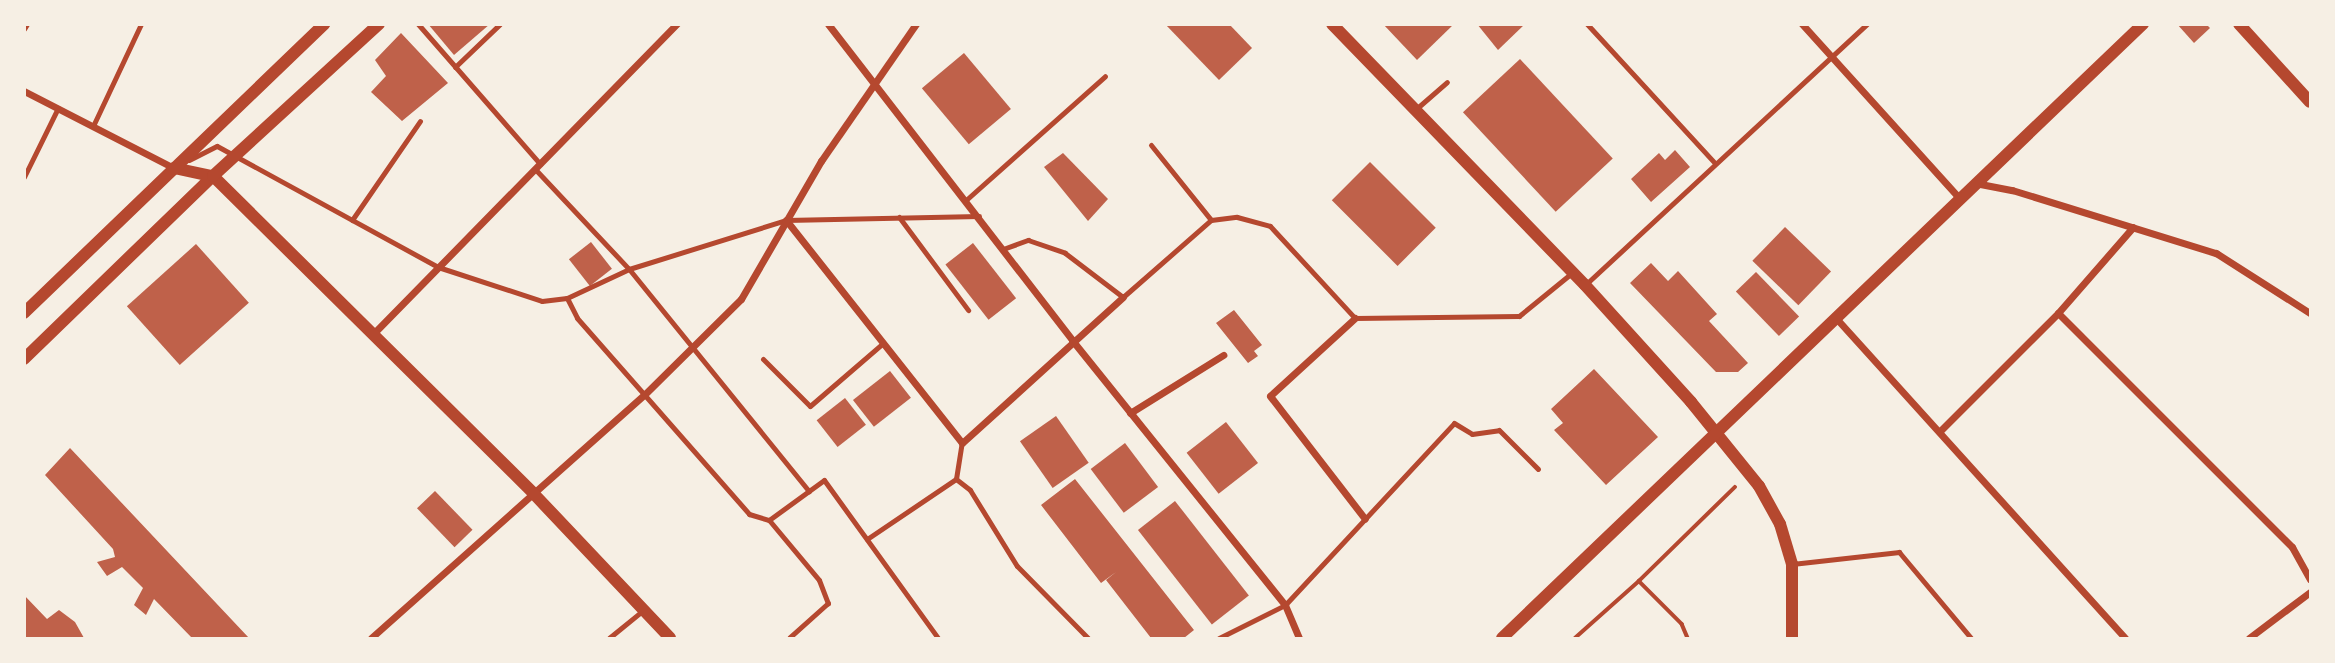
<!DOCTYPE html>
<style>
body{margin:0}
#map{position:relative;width:2335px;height:663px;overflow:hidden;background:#f6efe4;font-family:"Playfair Display",serif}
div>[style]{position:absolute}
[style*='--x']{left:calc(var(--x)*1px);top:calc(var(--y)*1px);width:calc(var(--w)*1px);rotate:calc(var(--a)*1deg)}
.building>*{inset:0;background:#bf614a;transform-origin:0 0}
.path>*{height:3.5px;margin:-1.75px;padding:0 1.75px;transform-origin:1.75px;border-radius:1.75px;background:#b5482f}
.service>*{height:5px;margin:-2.5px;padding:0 2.5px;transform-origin:2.5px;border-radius:2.5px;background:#b5482f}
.minor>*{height:7px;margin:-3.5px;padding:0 3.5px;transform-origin:3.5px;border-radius:3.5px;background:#b5482f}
.tertiary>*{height:12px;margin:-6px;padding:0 6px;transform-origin:6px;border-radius:6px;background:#b5482f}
span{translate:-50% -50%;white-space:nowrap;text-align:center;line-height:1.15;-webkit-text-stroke:7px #f6efe4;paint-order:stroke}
.frame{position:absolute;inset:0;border:26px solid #f6efe4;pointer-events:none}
</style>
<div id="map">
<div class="building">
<i style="clip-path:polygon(428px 24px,490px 24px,454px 55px)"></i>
<i style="clip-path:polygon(1165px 24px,1229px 24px,1252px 48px,1219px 80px)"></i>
<i style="clip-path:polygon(1383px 24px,1454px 24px,1417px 60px)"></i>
<i style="clip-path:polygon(1477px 24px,1525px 24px,1498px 50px)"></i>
<i style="clip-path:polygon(2177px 24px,2206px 24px,2210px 28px,2194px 43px)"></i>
<i style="clip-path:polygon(401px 33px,448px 83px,402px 121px,371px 92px,386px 76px,375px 60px)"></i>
<i style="left:964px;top:53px;width:73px;height:55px;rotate:50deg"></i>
<i style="left:1520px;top:59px;width:136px;height:78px;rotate:47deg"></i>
<i style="clip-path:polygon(1675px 150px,1690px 167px,1651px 202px,1631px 179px,1659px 153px,1665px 160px)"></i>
<i style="clip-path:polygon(1063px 153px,1108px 199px,1088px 221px,1044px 167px)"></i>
<i style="left:1370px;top:162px;width:93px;height:54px;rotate:45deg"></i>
<i style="left:1785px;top:227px;width:64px;height:47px;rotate:44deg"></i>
<i style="left:591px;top:242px;width:34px;height:28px;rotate:52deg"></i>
<i style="left:973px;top:243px;width:70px;height:35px;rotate:52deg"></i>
<i style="left:196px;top:244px;width:79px;height:93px;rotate:48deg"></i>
<i style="clip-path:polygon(1651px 263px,1668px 281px,1678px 271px,1717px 314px,1709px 321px,1748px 363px,1738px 372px,1716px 372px,1630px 283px)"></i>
<i style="left:1756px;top:272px;width:62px;height:28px;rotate:46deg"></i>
<i style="clip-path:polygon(1234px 310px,1262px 345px,1254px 351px,1258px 356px,1248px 363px,1216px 323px)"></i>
<i style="clip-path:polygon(1594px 369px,1658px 437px,1606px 485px,1554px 430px,1563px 423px,1551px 409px)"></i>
<i style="left:890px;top:371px;width:34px;height:47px;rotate:52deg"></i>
<i style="left:845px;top:398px;width:34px;height:36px;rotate:52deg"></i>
<i style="left:1056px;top:416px;width:57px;height:44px;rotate:55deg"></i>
<i style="left:1226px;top:422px;width:52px;height:50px;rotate:52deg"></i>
<i style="left:1125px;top:443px;width:55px;height:43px;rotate:53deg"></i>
<i style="clip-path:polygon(70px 448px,249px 638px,192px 638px,154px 599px,146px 615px,134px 605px,143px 588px,122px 567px,107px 576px,97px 562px,115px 557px,113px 549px,45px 475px)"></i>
<i style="clip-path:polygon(1075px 479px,1194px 630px,1184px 638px,1151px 638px,1106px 580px,1116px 572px,1101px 583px,1041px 505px)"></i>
<i style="left:435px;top:491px;width:54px;height:25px;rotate:46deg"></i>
<i style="left:1175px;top:501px;width:120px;height:47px;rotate:52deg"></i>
<i style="clip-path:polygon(24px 595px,47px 619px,59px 610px,75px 622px,84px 638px,24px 638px)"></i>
</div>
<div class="path">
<i style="--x:1639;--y:581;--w:134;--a:-44.4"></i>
<i style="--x:1575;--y:638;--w:86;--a:-41.7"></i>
<i style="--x:1639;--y:581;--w:61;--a:45"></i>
<i style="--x:1682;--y:624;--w:15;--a:67"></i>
</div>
<div class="service">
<i style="--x:418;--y:24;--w:186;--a:48.9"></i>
<i style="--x:1587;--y:24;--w:189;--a:47.4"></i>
<i style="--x:24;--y:29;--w:6;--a:-59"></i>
<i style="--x:455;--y:67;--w:62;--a:-43.7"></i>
<i style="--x:1416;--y:109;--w:41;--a:-41.1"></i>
<i style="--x:93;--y:126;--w:113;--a:-64.8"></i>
<i style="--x:1151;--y:145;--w:96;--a:51.3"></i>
<i style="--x:189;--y:160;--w:31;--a:-27"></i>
<i style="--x:217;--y:146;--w:252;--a:28.7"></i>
<i style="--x:438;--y:267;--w:109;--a:18.1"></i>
<i style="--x:542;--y:301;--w:25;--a:-7"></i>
<i style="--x:567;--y:298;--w:68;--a:-25.1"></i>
<i style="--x:629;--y:269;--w:164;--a:-17.3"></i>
<i style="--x:786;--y:220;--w:193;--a:-1.2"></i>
<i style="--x:535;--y:169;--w:137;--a:46.8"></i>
<i style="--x:629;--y:269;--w:286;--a:51"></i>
<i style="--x:24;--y:177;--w:77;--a:-63.8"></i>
<i style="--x:966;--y:200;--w:186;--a:-41.7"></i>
<i style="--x:899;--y:217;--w:116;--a:53.4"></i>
<i style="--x:352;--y:220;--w:120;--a:-55.5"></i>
<i style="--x:1003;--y:249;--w:27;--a:-20"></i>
<i style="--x:1028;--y:240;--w:39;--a:19"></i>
<i style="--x:1065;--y:253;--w:73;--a:37.2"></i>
<i style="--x:1123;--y:297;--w:117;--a:-41.2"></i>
<i style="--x:1211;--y:220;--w:26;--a:-7"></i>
<i style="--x:1237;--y:217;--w:34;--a:15"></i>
<i style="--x:1270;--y:226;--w:125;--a:47.3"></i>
<i style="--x:1355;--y:318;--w:164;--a:-0.7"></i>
<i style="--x:1519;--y:316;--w:70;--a:-39.2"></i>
<i style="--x:1585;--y:285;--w:384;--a:-42.8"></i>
<i style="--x:567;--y:298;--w:22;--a:63"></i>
<i style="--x:577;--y:318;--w:261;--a:48.7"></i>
<i style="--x:749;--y:514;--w:21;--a:17"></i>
<i style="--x:769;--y:520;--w:78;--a:50.2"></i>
<i style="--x:819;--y:580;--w:25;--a:69"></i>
<i style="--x:828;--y:603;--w:52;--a:138.1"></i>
<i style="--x:763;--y:359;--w:66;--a:45"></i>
<i style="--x:810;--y:406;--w:96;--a:-40.8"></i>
<i style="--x:956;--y:479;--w:18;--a:38"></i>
<i style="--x:970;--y:490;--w:89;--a:58.3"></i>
<i style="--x:1017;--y:566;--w:101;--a:45.4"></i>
<i style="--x:769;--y:520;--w:68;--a:-36"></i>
<i style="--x:824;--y:480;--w:195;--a:54.2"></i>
<i style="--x:867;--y:539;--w:107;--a:-34"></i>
<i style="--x:956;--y:479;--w:36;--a:-81"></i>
<i style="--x:1792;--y:564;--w:108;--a:-6.4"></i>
<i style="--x:1899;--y:552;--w:112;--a:50.1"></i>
<i style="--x:609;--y:638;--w:41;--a:-39.1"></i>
<i style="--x:1219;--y:638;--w:74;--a:-26.6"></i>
<i style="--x:1285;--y:605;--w:248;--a:-47.1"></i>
<i style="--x:1454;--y:423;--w:21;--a:31"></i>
<i style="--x:1472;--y:434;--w:27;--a:-8"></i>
<i style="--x:1499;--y:430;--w:55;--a:45"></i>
</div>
<div class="minor">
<i style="--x:828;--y:24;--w:399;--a:52.3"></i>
<i style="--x:1072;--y:340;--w:340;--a:51.2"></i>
<i style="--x:1285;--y:605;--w:36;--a:67"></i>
<i style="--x:1802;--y:24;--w:234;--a:47.9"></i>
<i style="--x:24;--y:91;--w:169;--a:27.2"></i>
<i style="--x:1975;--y:183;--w:38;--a:11"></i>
<i style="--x:2012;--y:190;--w:214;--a:17.2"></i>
<i style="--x:2216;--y:253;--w:112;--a:32.6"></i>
<i style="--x:786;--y:220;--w:284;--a:51.7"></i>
<i style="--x:962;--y:443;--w:217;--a:-42.2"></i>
<i style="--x:2058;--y:313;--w:331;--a:45"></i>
<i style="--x:2292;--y:547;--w:37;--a:61"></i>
<i style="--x:1835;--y:317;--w:433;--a:47.9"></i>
<i style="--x:1355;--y:318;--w:115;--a:137.5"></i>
<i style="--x:1270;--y:396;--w:155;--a:52.3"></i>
<i style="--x:373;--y:334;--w:434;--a:-45.6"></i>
<i style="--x:1130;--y:413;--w:110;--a:-31.9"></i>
<i style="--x:1940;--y:431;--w:167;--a:-45"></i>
<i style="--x:2058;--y:313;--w:114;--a:-48.9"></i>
<i style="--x:371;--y:638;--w:367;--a:-41.7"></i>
<i style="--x:645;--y:394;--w:135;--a:-44.7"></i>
<i style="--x:741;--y:299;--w:160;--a:-59.9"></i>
<i style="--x:821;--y:161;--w:167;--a:-55.3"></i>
<i style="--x:2249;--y:638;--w:76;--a:-37"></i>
</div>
<div class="tertiary">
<i style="--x:1332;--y:24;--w:363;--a:45.9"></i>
<i style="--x:1585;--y:285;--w:158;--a:47.8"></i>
<i style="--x:1691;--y:402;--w:108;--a:51"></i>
<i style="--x:1759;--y:486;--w:43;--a:61.1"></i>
<i style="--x:1780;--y:524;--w:42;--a:73.3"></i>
<i style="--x:1792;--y:564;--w:74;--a:90"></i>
<i style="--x:2239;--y:24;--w:105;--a:47.7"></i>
<i style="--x:174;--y:168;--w:40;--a:12"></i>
<i style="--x:213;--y:176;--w:452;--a:44.7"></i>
<i style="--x:534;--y:494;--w:198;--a:46.6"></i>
<i style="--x:24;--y:313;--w:417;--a:-43.9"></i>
<i style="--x:24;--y:359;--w:263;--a:-44.1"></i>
<i style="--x:213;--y:176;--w:225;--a:-42.5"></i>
<i style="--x:1502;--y:638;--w:888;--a:-43.77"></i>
</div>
<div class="frame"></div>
</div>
